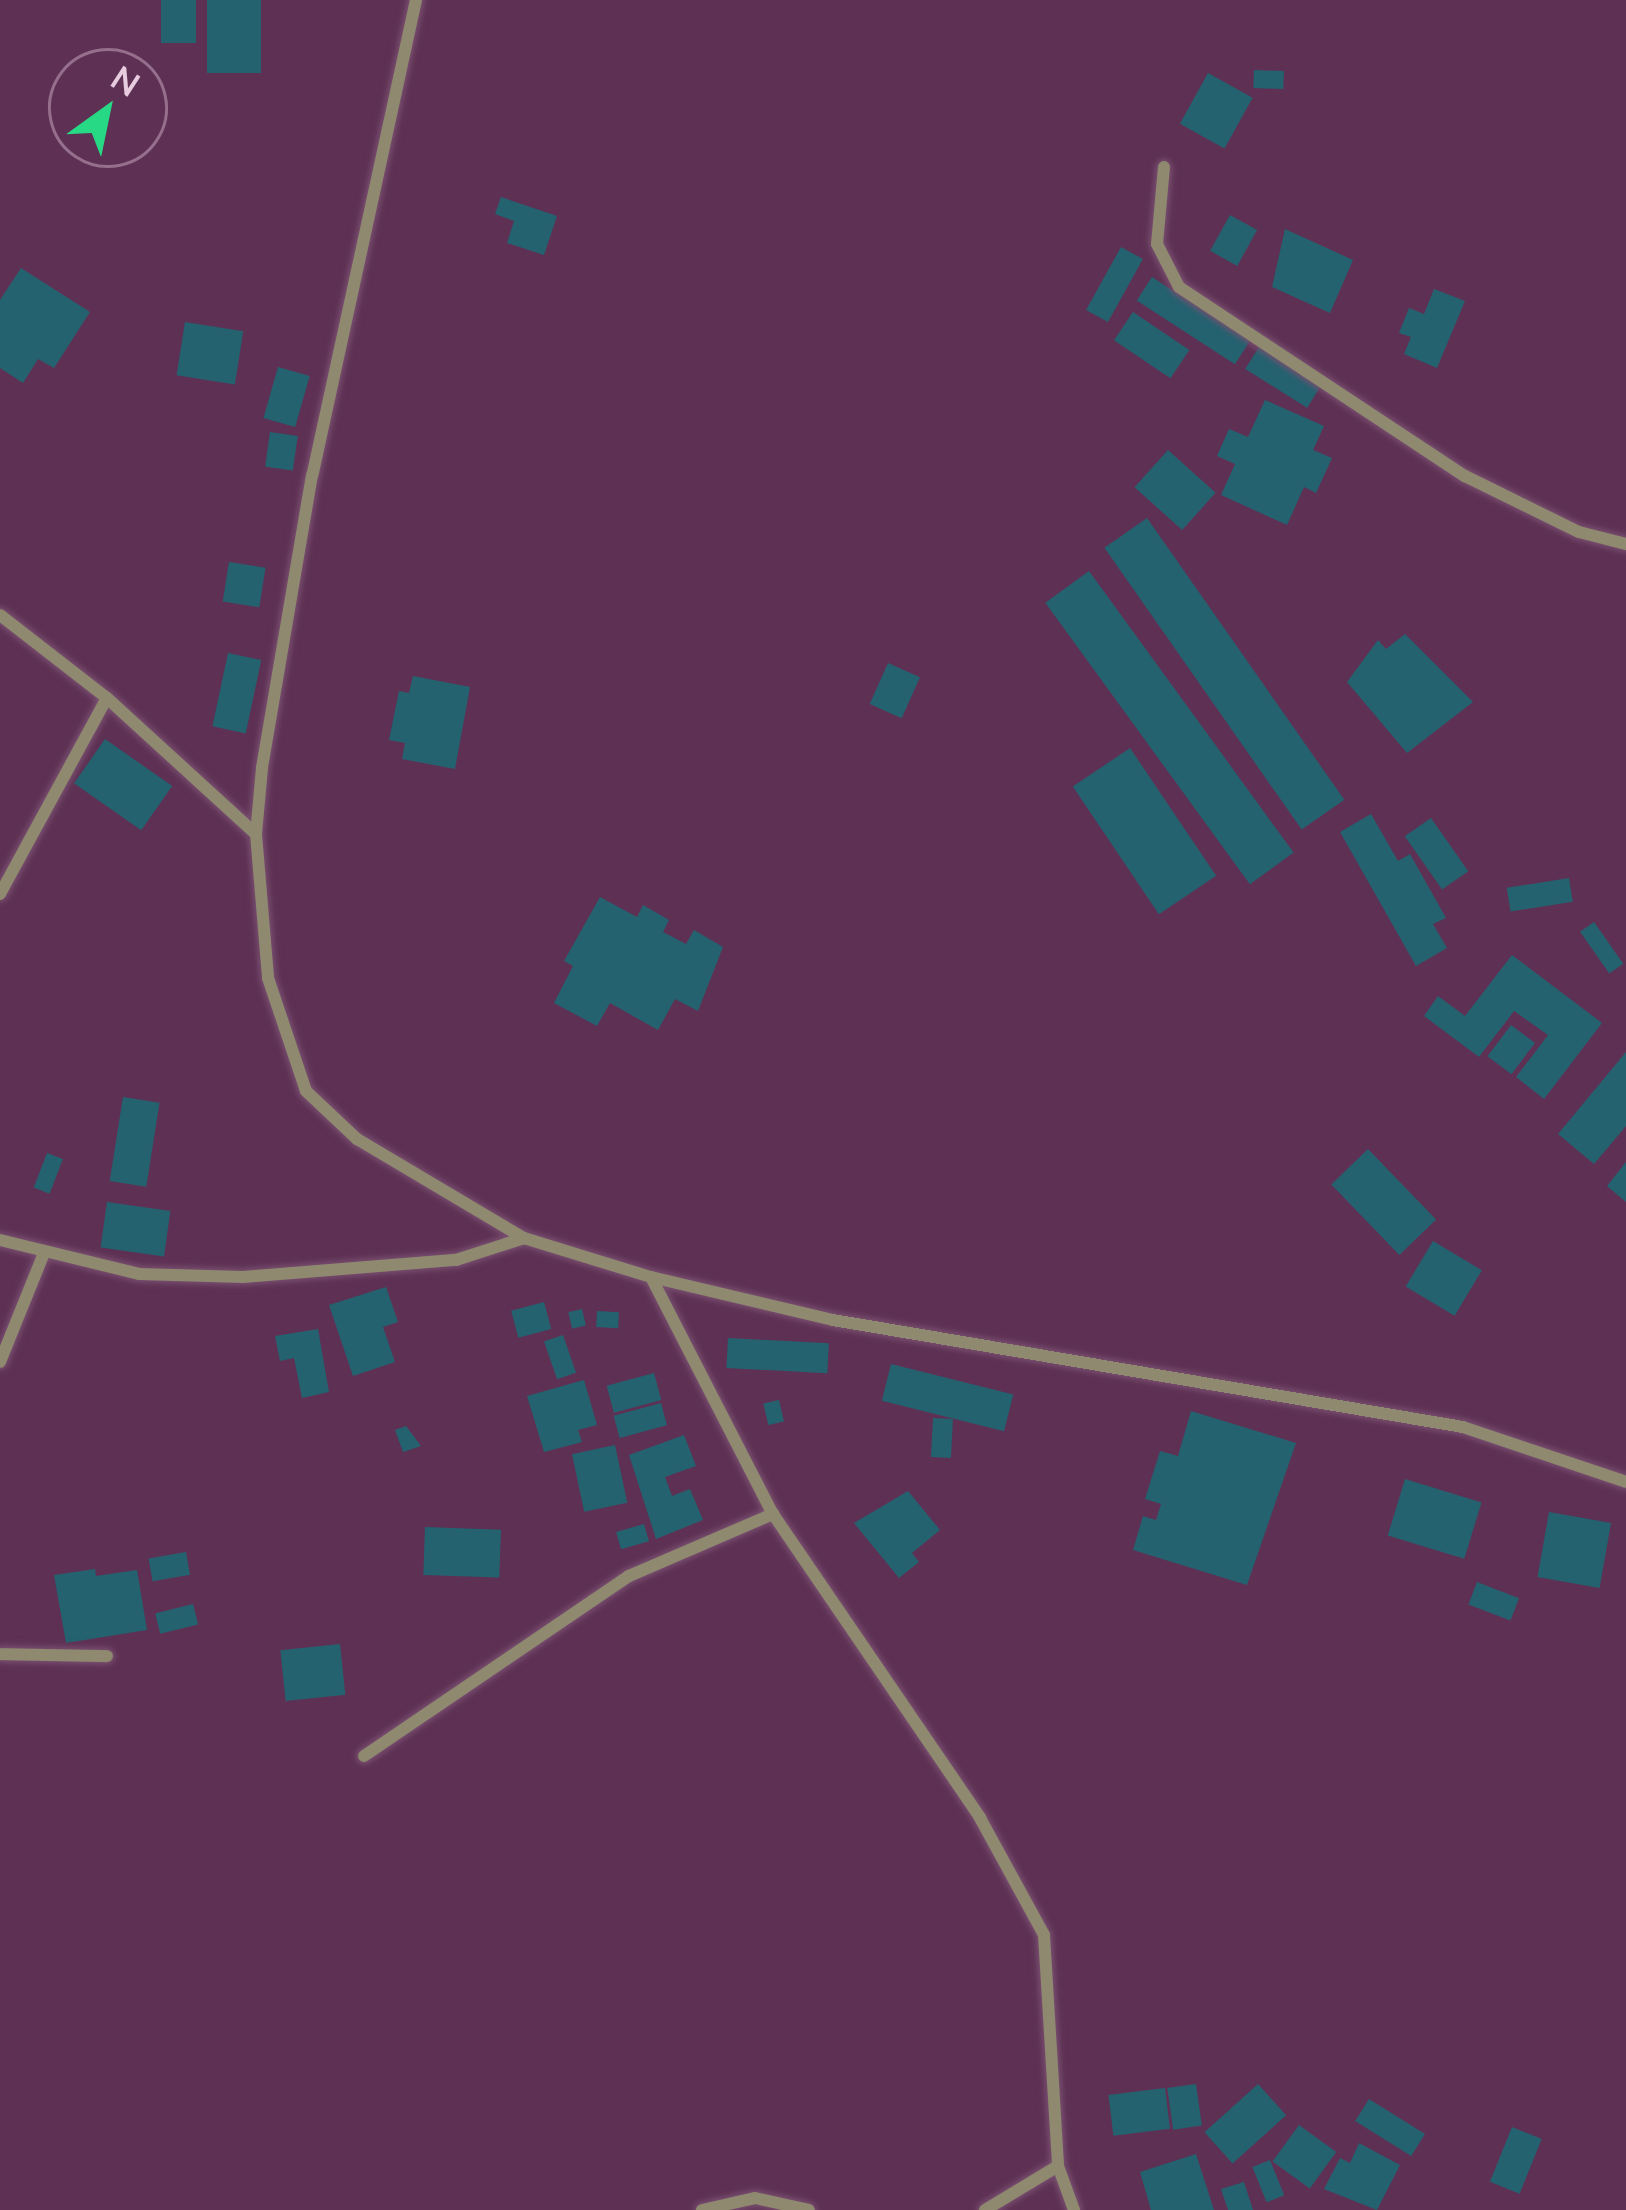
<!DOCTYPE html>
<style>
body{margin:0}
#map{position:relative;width:1626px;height:2210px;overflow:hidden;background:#5e3154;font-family:Lato,sans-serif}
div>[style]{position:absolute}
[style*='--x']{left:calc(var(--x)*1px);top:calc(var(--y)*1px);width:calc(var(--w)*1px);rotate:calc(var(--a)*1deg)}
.building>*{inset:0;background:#246270;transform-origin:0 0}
.roads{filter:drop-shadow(0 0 3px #795070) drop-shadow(0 0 3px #795070)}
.street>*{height:12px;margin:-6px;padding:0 6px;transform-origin:6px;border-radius:6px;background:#8f8970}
span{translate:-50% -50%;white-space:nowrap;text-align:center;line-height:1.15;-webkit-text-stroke:12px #5e3154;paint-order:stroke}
.north{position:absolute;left:48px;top:48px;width:120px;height:120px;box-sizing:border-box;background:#5e3154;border:3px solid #956f8c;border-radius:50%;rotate:33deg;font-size:33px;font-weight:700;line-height:48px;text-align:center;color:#e7cbdf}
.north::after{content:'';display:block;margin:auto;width:42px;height:54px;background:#27d885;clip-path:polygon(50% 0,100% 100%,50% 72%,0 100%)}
</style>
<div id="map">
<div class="building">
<i style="left:161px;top:0;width:35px;height:43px"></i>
<i style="left:207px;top:0;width:54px;height:73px"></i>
<i style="left:1254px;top:70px;width:30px;height:18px;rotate:2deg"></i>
<i style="left:1208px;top:73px;width:51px;height:58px;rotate:29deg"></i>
<i style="clip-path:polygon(501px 197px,557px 216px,544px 255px,507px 243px,514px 221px,495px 214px)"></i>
<i style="left:1230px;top:215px;width:31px;height:41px;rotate:29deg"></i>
<i style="clip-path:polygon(1285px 229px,1353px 260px,1330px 313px,1272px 287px)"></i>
<i style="left:1121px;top:247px;width:25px;height:72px;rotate:29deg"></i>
<i style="clip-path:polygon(21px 268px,90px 312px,54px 368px,38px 359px,23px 383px,0 368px,0 300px)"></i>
<i style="left:1152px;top:277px;width:117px;height:28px;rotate:33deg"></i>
<i style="clip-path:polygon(1434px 289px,1465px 301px,1437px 368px,1404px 354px,1411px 337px,1399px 333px,1409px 308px,1424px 314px)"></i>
<i style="left:1133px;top:312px;width:68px;height:34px;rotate:34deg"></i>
<i style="left:185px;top:322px;width:59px;height:54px;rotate:9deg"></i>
<i style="left:1259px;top:347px;width:73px;height:26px;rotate:32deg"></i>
<i style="left:278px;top:367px;width:33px;height:53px;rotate:16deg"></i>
<i style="clip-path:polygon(1265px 400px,1324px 426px,1313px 450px,1332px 458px,1316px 493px,1304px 487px,1287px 525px,1221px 495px,1235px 464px,1217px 456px,1229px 429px,1248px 437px)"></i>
<i style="left:270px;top:432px;width:28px;height:35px;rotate:8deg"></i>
<i style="left:1168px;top:450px;width:64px;height:50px;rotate:42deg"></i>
<i style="left:1147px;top:518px;width:344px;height:52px;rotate:55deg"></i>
<i style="left:229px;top:562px;width:37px;height:40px;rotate:9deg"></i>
<i style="left:1089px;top:571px;width:348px;height:54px;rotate:54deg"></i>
<i style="clip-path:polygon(1405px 634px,1473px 702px,1407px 753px,1347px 682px,1378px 640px,1386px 649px)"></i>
<i style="left:228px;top:653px;width:34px;height:75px;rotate:12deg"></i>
<i style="left:888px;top:663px;width:35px;height:45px;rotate:24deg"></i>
<i style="clip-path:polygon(413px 676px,470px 687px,455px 769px,402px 759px,405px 743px,389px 740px,399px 691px,409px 693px)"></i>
<i style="left:105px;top:739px;width:82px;height:54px;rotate:35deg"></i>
<i style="left:1130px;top:748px;width:154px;height:69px;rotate:56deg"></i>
<i style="clip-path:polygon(1371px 814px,1398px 861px,1410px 854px,1446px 918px,1433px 924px,1447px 948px,1416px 966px,1340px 832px)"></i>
<i style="left:1431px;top:818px;width:65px;height:32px;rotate:55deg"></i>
<i style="left:1569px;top:878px;width:24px;height:63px;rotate:81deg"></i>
<i style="clip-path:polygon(600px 897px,637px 917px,643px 905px,669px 920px,663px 932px,686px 944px,694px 930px,723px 947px,698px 1011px,675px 999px,658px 1030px,610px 1003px,597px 1026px,554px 1003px,573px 966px,564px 961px)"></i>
<i style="left:1594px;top:922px;width:51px;height:17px;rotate:55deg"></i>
<i style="clip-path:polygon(1512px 955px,1602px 1023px,1544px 1099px,1516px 1077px,1548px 1035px,1514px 1011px,1479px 1057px,1424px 1016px,1438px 996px,1465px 1016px)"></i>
<i style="left:1511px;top:1025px;width:30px;height:39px;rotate:37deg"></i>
<i style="clip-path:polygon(1626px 1052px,1626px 1126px,1594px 1164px,1558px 1134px)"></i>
<i style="left:123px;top:1097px;width:37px;height:85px;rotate:9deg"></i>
<i style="left:1368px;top:1149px;width:98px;height:51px;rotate:46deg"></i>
<i style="left:47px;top:1153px;width:17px;height:37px;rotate:21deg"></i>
<i style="clip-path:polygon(1626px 1162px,1626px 1202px,1607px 1186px)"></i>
<i style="left:107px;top:1202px;width:64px;height:46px;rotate:8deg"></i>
<i style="left:1433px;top:1241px;width:57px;height:53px;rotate:31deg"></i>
<i style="clip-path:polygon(386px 1287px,398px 1322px,383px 1327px,395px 1362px,353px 1376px,329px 1305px)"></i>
<i style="left:544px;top:1302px;width:28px;height:34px;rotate:75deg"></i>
<i style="left:582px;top:1309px;width:17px;height:14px;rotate:77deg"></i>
<i style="left:597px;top:1311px;width:22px;height:16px;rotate:3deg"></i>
<i style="clip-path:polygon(318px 1329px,329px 1392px,302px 1398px,294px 1358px,280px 1361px,275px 1336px)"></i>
<i style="left:563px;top:1335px;width:40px;height:20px;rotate:71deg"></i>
<i style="left:728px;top:1338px;width:101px;height:30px;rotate:3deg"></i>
<i style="left:891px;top:1364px;width:126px;height:38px;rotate:14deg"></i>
<i style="left:654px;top:1373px;width:28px;height:49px;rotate:75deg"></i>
<i style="clip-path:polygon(584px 1380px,597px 1425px,578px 1430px,582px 1442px,544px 1452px,527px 1396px)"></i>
<i style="left:779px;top:1400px;width:22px;height:16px;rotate:77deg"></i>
<i style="left:661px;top:1403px;width:23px;height:49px;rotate:75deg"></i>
<i style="clip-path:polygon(1191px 1411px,1296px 1443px,1247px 1585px,1133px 1550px,1143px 1516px,1156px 1520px,1161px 1504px,1145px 1499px,1160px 1451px,1178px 1456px)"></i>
<i style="left:933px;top:1418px;width:20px;height:39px;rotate:3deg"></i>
<i style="clip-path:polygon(406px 1426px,421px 1446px,403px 1452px,395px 1430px)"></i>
<i style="clip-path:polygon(684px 1435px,696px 1466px,665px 1477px,672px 1496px,690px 1489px,703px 1520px,656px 1539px,629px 1455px)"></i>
<i style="left:615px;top:1445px;width:59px;height:44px;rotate:78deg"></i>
<i style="left:1405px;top:1479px;width:80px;height:59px;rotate:17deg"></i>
<i style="clip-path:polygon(908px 1491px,940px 1530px,912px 1553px,919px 1562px,899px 1578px,854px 1523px)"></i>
<i style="left:1549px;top:1512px;width:63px;height:66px;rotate:10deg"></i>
<i style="left:644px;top:1524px;width:18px;height:29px;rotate:74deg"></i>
<i style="left:425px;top:1527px;width:76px;height:48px;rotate:2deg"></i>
<i style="left:186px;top:1552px;width:23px;height:38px;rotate:80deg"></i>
<i style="clip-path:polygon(95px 1569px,96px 1576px,137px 1570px,147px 1630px,66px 1643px,54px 1575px)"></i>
<i style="left:1477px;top:1582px;width:45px;height:24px;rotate:21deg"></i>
<i style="left:193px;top:1604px;width:21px;height:39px;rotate:76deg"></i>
<i style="left:340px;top:1644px;width:51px;height:60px;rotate:84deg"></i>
<i style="left:1196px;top:2084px;width:42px;height:29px;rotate:82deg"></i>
<i style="left:1258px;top:2084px;width:42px;height:72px;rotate:48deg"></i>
<i style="left:1165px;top:2088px;width:41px;height:57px;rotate:83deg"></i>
<i style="left:1369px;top:2099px;width:66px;height:26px;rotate:32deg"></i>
<i style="left:1299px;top:2125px;width:46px;height:45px;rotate:36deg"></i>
<i style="left:1512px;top:2127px;width:32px;height:59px;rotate:22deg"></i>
<i style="clip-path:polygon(1359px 2143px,1400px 2165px,1377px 2210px,1324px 2189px,1340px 2158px,1350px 2163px)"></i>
<i style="clip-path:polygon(1196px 2154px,1214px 2210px,1151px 2210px,1140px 2172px)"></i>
<i style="left:1270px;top:2160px;width:38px;height:19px;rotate:68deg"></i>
<i style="clip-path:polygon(1244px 2182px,1253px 2210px,1228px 2210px,1221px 2189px)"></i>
</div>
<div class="roads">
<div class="street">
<i style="--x:416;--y:0;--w:486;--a:102.3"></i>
<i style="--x:312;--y:475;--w:297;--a:99.7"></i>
<i style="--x:262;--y:768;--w:66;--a:95.2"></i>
<i style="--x:256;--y:834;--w:144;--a:85.2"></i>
<i style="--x:268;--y:978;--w:119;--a:71.4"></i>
<i style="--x:306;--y:1091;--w:70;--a:43.3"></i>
<i style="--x:357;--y:1139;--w:194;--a:30.7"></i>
<i style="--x:524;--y:1238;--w:133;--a:17.1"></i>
<i style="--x:651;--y:1277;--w:187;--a:13.3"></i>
<i style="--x:833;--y:1320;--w:639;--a:9.64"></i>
<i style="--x:1463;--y:1427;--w:172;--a:18.6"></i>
<i style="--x:1164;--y:167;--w:77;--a:95.2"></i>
<i style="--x:1157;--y:244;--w:48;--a:62.9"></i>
<i style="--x:1179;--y:287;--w:343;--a:33.5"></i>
<i style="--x:1465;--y:476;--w:127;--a:26.2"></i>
<i style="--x:1579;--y:532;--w:49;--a:14.3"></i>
<i style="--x:0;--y:615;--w:135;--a:37.8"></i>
<i style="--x:107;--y:698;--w:202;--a:42.4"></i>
<i style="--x:0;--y:894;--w:223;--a:-61.4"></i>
<i style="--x:0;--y:1240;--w:143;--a:13.7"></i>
<i style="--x:139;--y:1274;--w:104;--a:1.7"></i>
<i style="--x:243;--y:1277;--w:214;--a:-4.6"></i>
<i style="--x:456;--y:1260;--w:71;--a:-17.9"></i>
<i style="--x:651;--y:1277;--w:267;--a:62.8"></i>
<i style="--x:773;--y:1514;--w:368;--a:55.7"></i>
<i style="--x:980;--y:1818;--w:133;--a:61.3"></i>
<i style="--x:1044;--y:1935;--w:231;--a:86.5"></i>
<i style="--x:1058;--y:2166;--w:47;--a:70"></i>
<i style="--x:0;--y:1362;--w:118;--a:-68"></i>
<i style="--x:0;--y:1654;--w:107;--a:1.1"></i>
<i style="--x:364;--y:1756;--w:320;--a:-34.2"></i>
<i style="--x:629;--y:1576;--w:157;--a:-23.3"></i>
<i style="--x:702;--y:2210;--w:54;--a:-12.8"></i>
<i style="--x:755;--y:2198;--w:55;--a:12.5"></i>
<i style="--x:985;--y:2210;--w:85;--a:-31.1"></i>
</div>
</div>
<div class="north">N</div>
</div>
